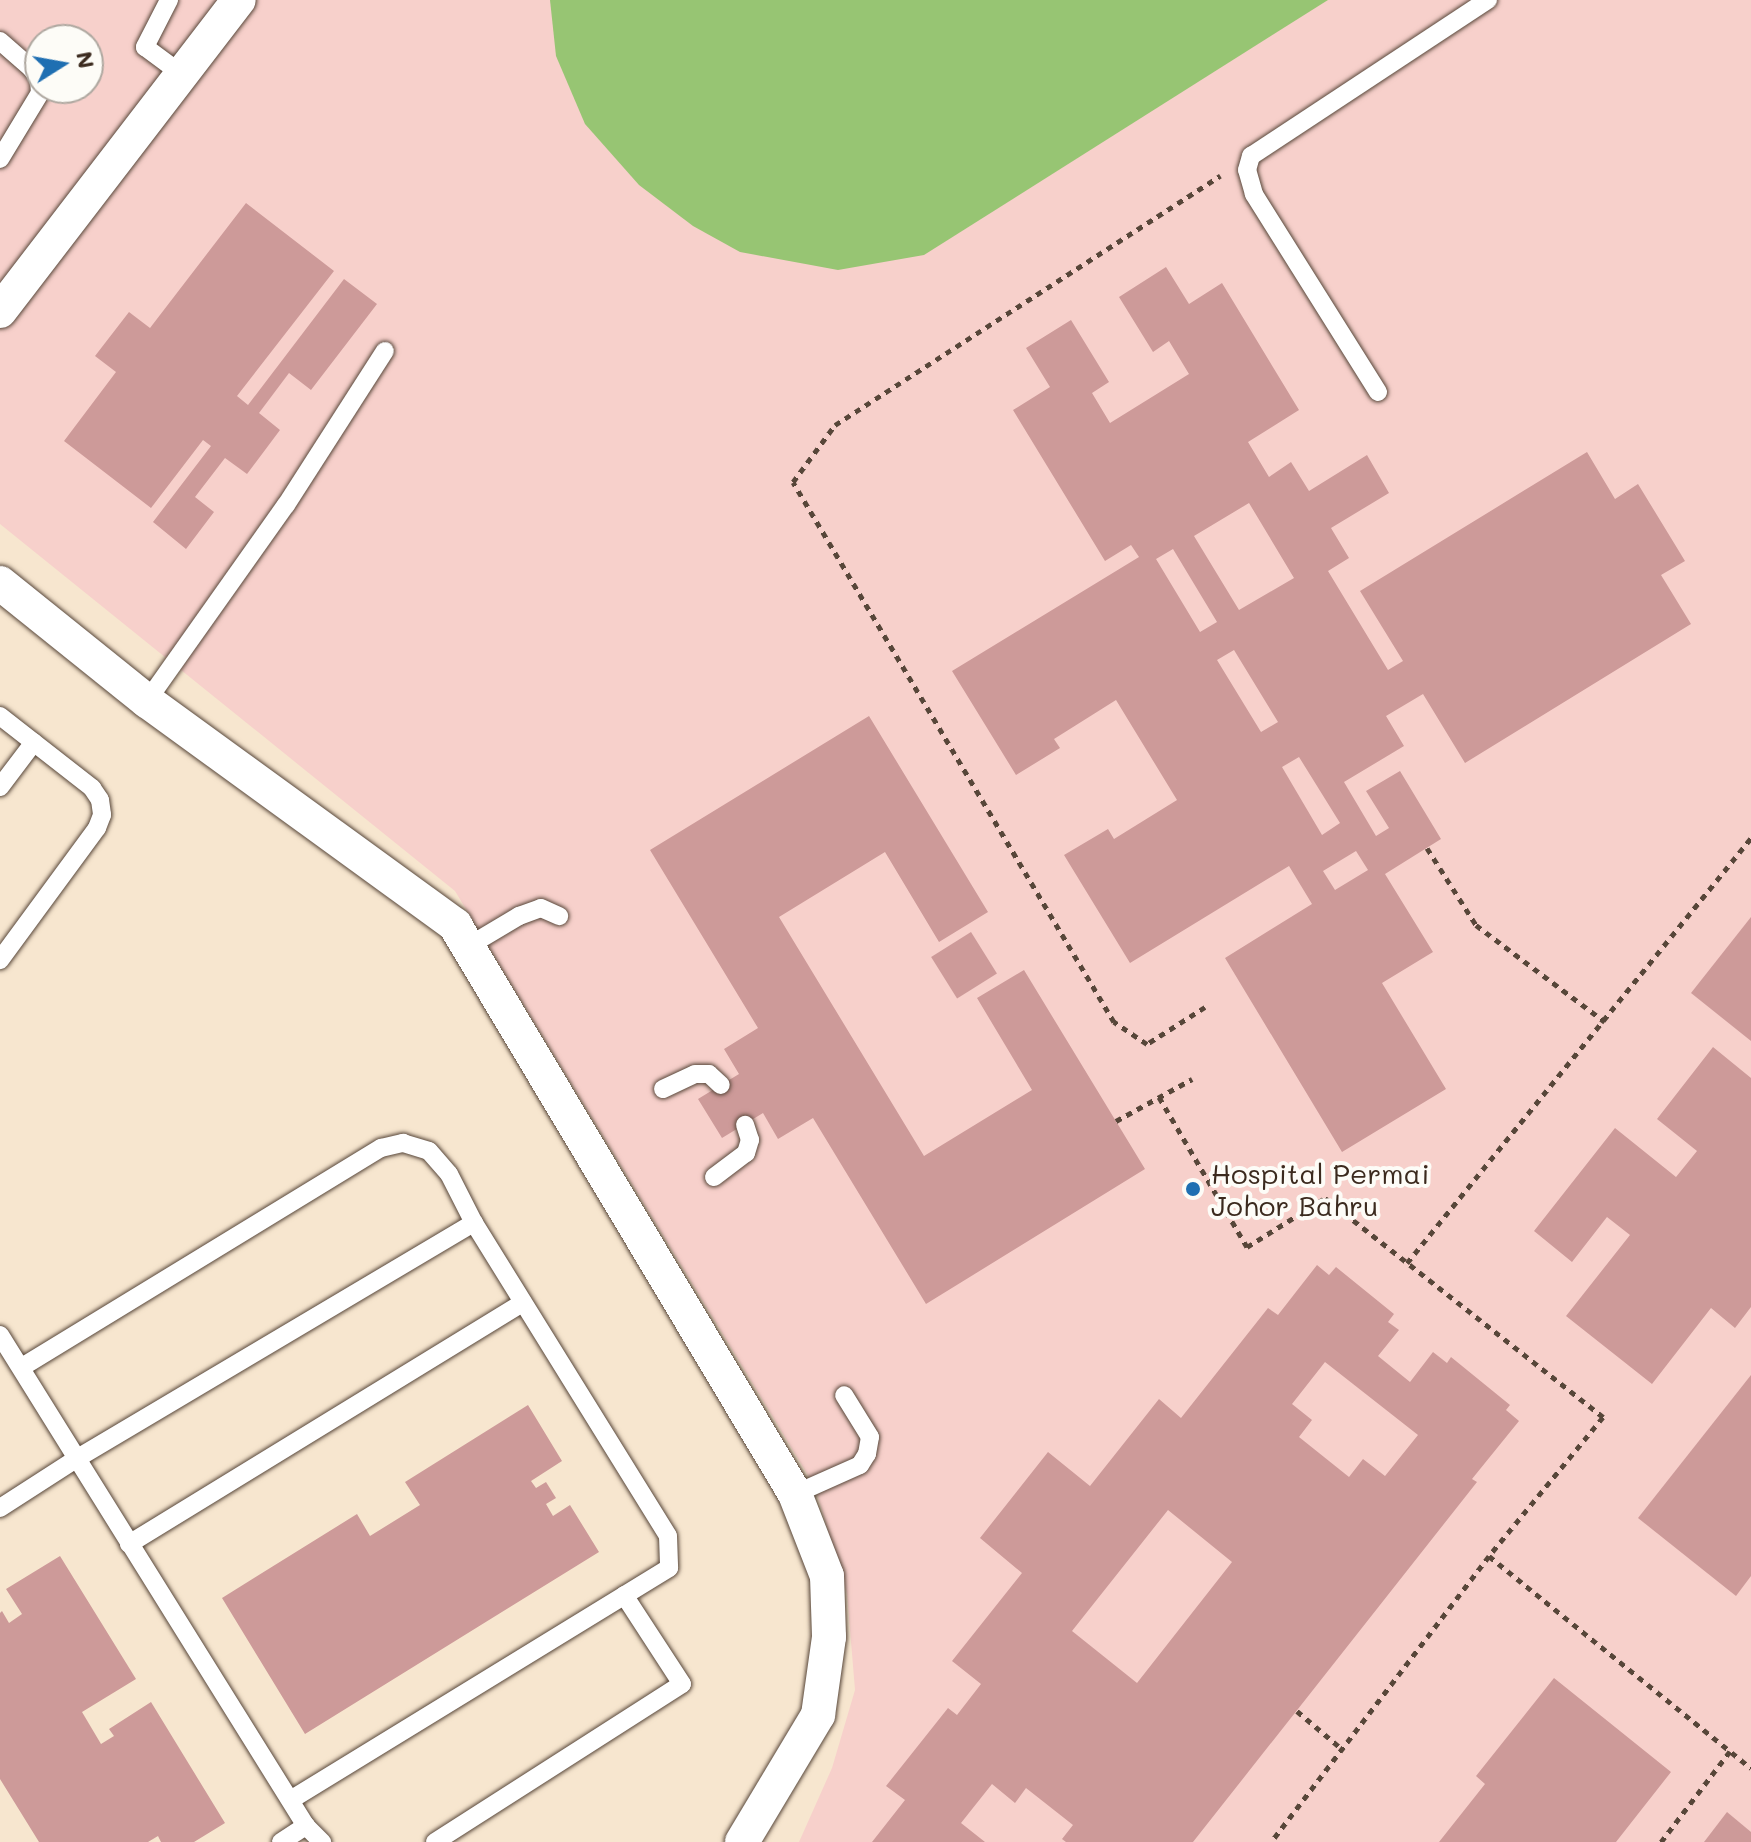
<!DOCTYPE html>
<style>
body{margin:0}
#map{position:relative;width:1751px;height:1842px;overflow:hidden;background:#f7e6cf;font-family:Mali,sans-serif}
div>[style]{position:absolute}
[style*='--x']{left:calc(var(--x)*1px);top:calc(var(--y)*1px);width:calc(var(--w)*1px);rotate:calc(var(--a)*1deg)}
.built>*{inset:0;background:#f7d0cb}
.green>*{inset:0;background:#97c573}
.building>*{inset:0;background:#cd9a99;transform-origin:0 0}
.path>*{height:5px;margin-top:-2.5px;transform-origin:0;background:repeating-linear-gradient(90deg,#574639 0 6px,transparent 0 12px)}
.roads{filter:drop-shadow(0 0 2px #574639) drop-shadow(0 0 2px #574639)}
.service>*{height:18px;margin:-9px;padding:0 9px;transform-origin:9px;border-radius:9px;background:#fff}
.minor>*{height:34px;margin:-17px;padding:0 17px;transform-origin:17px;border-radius:17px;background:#fff}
.dots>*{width:22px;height:22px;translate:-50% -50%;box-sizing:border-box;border:4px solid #fdfcf7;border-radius:50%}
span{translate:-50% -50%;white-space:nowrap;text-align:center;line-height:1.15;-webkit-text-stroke:8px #fdfcf7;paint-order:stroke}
.poi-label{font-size:28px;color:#3b2a1e}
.left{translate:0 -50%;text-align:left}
.north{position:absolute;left:24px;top:24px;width:80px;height:80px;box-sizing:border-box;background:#fdfcf7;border:2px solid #afa8a0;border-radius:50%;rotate:79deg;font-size:22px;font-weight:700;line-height:32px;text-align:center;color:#3b2a1e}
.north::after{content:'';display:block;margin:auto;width:28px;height:36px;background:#1f6fb2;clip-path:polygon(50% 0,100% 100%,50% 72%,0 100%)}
</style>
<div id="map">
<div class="built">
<i style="clip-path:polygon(evenodd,0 0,1751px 0,1751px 1842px,799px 1842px,832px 1768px,855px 1690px,847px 1594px,815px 1487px,455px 891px,0 524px,0 0,40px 40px,88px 40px,88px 88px,40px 88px,40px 40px)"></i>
</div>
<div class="green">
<i style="clip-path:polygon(550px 0,1328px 0,924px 255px,838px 270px,740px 252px,693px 226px,639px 185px,585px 124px,556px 56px)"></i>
</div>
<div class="building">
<i style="clip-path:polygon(246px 203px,334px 271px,237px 396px,248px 405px,344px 279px,377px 304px,311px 390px,289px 373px,259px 413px,280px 430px,247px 474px,225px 458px,195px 497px,214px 512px,186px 549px,153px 522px,211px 446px,203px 440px,151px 508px,64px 441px,116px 372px,95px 356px,129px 312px,150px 328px)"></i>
<i style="clip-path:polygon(evenodd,1166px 267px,1189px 304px,1222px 283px,1299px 410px,1248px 442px,1269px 477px,1291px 462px,1309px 491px,1367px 455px,1389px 493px,1331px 528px,1349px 558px,1328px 571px,1388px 670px,1403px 661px,1360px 591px,1587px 452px,1615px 499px,1638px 484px,1685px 561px,1661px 575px,1691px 624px,1465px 763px,1423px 694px,1386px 716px,1404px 746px,1344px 782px,1376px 836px,1389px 828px,1366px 791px,1400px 771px,1441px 839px,1385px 874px,1433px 952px,1382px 983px,1446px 1089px,1342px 1152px,1225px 958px,1312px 904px,1289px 866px,1130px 963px,1064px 855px,1108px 829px,1114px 839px,1177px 800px,1116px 700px,1054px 739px,1060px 748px,1016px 775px,952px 671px,1139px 557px,1131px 545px,1105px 561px,1013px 410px,1050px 387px,1026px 348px,1071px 320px,1109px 382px,1092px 393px,1110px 423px,1189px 374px,1169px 341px,1153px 352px,1119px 297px,1166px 267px,1249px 503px,1294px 578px,1239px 610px,1194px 536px,1249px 503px,1166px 267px,1173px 549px,1217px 622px,1200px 632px,1156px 559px,1173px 549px,1166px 267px,1234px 650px,1278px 722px,1261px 732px,1217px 660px,1234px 650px,1166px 267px,1299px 757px,1340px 823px,1322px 835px,1282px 767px,1299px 757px,1166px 267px,1356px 851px,1368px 870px,1335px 890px,1323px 871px,1356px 851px)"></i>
<i style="clip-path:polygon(869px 716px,988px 912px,939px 942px,885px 852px,779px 917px,924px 1156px,1032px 1090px,977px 998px,1024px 970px,1145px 1169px,926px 1304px,813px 1118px,778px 1139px,763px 1113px,722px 1138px,698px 1099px,739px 1074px,724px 1049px,758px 1028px,650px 850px)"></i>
<i style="clip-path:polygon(1751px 917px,1751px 1041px,1691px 993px)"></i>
<i style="left:971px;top:932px;width:49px;height:47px;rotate:58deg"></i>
<i style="clip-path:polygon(1713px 1047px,1751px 1078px,1751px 1307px,1735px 1328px,1711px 1308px,1652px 1384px,1566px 1316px,1630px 1235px,1607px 1217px,1572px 1262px,1534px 1231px,1615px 1128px,1676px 1177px,1697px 1151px,1657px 1119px)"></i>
<i style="clip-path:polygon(evenodd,1317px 1265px,1329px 1275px,1336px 1267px,1394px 1314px,1388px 1322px,1399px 1330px,1378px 1356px,1410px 1382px,1433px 1352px,1447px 1363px,1451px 1357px,1510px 1405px,1506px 1410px,1519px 1421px,1472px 1479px,1477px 1482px,1193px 1842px,1066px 1842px,1062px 1839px,1073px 1825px,1026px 1788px,1015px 1803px,992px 1784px,961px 1823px,985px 1842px,872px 1842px,905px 1800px,886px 1786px,948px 1708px,957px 1715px,981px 1684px,952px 1661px,1022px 1573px,980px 1538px,1048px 1452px,1090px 1486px,1159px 1399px,1181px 1418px,1268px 1308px,1278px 1315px,1317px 1265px,1325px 1362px,1418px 1435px,1385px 1476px,1363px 1459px,1349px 1477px,1299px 1437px,1312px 1420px,1292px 1404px,1325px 1362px,1317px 1265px,1168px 1510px,1232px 1562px,1137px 1683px,1072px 1631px,1168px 1510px)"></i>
<i style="clip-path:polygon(1751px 1375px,1751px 1576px,1736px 1596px,1638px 1518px)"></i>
<i style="clip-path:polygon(528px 1405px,562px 1461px,531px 1481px,536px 1488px,546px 1482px,556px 1498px,546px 1504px,553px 1516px,570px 1505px,599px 1552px,305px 1734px,222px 1598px,357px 1514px,370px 1536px,420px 1505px,405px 1482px)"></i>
<i style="clip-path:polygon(60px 1556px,136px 1679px,82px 1712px,101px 1744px,114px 1736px,109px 1729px,151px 1702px,225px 1823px,194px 1842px,161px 1842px,158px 1836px,148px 1842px,39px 1842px,0 1779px,0 1613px,2px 1611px,9px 1623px,22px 1614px,6px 1589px)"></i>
<i style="clip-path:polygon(1554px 1678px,1671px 1772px,1616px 1842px,1439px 1842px,1485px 1784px,1476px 1776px)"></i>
<i style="clip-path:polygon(1727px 1812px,1751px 1832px,1751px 1842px,1704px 1842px)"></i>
</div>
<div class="path">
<i style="--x:1427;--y:848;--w:91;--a:57.5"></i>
<i style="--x:1476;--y:925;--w:161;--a:36.9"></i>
<i style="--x:1205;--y:1007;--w:69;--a:147.5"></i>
<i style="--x:1147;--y:1044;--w:40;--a:-146"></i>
<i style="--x:1114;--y:1022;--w:628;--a:-120.73"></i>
<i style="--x:793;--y:482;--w:71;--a:-53.6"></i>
<i style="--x:835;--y:425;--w:459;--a:-32.9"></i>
<i style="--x:1159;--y:1097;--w:174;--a:59.6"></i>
<i style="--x:1247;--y:1247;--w:92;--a:-32.1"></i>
<i style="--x:1325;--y:1198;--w:354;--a:38.2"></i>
<i style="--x:1603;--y:1417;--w:180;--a:129.4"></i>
<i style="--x:1489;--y:1556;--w:360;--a:127.3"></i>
<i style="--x:1116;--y:1121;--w:87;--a:-28.9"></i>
<i style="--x:1407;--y:1263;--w:547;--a:-51.01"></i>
<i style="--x:1489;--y:1556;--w:337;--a:39"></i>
<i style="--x:1297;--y:1711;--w:59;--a:40.2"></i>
<i style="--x:1661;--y:1842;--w:114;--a:-52.8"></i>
</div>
<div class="roads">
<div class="service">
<i style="--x:169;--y:0;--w:53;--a:117.1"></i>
<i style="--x:145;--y:47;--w:47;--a:36.4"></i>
<i style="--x:0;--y:41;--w:41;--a:41.1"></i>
<i style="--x:31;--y:68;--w:14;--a:54"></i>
<i style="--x:39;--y:79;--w:14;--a:86"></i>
<i style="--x:40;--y:93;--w:77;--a:121.2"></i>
<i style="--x:1378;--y:392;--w:234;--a:-122.1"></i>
<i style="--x:1254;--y:194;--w:25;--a:-106"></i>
<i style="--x:1247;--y:170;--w:15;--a:-74"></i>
<i style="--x:1251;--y:156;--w:284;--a:-33.4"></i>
<i style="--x:147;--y:701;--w:240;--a:-54.7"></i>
<i style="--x:286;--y:505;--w:183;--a:-57.3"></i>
<i style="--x:0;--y:716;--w:117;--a:38"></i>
<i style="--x:92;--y:788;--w:14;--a:56"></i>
<i style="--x:100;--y:800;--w:15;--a:82"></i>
<i style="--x:102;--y:815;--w:14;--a:111"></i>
<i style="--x:97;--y:828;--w:164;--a:126.3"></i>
<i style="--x:0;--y:787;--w:56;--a:-52.9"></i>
<i style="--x:467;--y:947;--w:61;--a:-30.8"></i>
<i style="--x:519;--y:916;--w:23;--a:-20"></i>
<i style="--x:541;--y:908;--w:20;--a:24"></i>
<i style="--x:663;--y:1089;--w:35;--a:-25"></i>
<i style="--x:695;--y:1074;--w:14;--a:0"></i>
<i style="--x:709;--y:1074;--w:16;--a:43"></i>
<i style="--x:714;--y:1177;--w:40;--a:-37"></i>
<i style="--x:746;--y:1153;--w:14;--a:-73"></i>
<i style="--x:750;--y:1140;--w:16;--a:-108"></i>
<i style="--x:0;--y:1335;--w:579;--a:58.07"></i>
<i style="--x:306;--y:1826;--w:23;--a:45"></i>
<i style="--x:22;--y:1367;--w:421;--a:-31.4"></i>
<i style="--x:381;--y:1148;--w:23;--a:-13"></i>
<i style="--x:403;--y:1143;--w:27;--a:17"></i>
<i style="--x:429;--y:1151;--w:30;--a:49"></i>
<i style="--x:449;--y:1174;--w:55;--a:63"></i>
<i style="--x:474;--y:1223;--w:368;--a:58.2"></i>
<i style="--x:668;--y:1536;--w:32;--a:88"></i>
<i style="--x:669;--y:1568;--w:444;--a:148.5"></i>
<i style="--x:795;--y:1494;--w:71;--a:-24"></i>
<i style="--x:860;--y:1465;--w:13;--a:-58"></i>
<i style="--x:867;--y:1454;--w:17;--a:-80"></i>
<i style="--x:870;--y:1437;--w:49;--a:-121.8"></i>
<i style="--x:0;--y:1508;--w:90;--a:-32.8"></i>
<i style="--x:76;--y:1459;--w:463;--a:-30.7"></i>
<i style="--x:129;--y:1544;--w:462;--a:-31.5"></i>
<i style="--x:281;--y:1842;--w:30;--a:-33"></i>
<i style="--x:435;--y:1842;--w:293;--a:-32.6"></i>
<i style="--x:682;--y:1684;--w:106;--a:-123.1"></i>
</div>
<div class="minor">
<i style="--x:0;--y:311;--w:392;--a:-52.5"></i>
<i style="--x:0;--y:583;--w:189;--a:38.8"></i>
<i style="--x:147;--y:701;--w:381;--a:36"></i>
<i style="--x:455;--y:925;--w:663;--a:59.14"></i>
<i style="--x:795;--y:1494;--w:88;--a:68.7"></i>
<i style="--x:827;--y:1576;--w:61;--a:88.1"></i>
<i style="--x:829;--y:1637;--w:79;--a:98"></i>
<i style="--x:818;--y:1715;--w:148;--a:120.9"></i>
</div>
</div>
<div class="dots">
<i style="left:1193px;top:1189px;background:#1f6fb2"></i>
</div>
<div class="poi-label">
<span class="left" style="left:1211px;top:1189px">Hospital Permai<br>Johor Bahru</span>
</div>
<div class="north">N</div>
</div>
